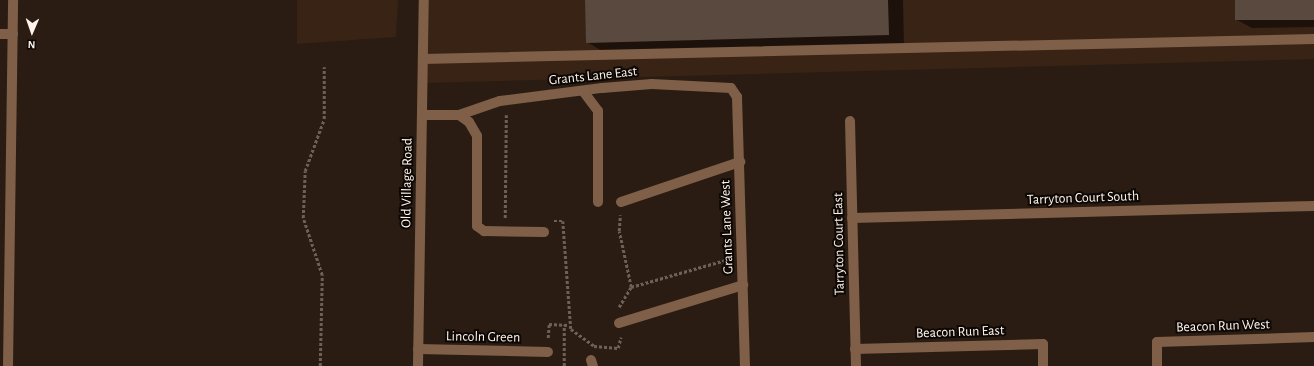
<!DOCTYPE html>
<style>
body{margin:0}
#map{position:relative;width:1314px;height:366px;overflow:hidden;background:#2a1c12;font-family:"Alegreya Sans",sans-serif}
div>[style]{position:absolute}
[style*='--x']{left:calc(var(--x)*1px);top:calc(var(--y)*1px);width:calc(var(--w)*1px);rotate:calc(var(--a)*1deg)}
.built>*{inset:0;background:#382315}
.shadow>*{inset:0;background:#0007}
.building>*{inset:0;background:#5a493e;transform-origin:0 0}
.path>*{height:2.5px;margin-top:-1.25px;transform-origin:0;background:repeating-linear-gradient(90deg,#6d6057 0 3px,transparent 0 5px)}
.minor>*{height:10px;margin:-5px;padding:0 5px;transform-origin:5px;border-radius:5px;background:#7f5f48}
span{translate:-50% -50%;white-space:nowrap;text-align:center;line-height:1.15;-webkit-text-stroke:4px #0e0805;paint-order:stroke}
.street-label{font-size:14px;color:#fdf3ec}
.north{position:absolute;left:12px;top:12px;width:40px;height:40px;-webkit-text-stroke:3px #0e0805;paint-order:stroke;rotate:182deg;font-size:11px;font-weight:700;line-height:16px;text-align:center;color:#fdf3ec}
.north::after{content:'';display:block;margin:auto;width:14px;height:18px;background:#fdf3ec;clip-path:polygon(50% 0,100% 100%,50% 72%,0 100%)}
</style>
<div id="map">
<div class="built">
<i style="clip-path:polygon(297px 0,398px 0,396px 37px,297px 44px)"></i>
<i style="clip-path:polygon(424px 0,1314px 0,1314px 59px,423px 83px)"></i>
</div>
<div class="shadow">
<i style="clip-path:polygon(586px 0,903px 0,904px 44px,602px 51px,587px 42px)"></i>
<i style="clip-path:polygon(1236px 0,1314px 0,1314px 27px,1252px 28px,1237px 20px)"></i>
</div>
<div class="building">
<i style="clip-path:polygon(585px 0,888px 0,889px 35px,586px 43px)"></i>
<i style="left:1235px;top:0;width:79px;height:20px"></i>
</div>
<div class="path">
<i style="--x:505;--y:218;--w:103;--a:-89.4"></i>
<i style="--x:554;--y:221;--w:9;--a:0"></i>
<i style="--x:563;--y:221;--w:108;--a:85.8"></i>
<i style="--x:571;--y:329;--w:29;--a:36"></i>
<i style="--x:594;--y:346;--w:24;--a:5"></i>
<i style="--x:618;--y:348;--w:11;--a:-75"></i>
<i style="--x:631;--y:287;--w:102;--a:-15.9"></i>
<i style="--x:619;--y:307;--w:23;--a:-59"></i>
<i style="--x:631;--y:287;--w:57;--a:-102.1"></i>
<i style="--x:619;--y:231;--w:16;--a:-86"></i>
<i style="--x:548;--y:338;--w:14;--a:-86"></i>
<i style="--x:549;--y:324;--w:19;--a:3"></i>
<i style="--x:320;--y:366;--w:91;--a:-88.7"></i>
<i style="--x:322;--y:275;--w:60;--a:-108.4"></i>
<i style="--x:303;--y:218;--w:47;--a:-87.6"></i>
<i style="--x:305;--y:171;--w:55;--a:-69.9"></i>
<i style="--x:324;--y:119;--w:52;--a:-90"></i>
<i style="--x:564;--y:366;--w:41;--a:-90"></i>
</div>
<div class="minor">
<i style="--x:0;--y:34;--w:13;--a:0"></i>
<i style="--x:423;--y:59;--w:891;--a:-1.29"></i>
<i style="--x:583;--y:91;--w:25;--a:53"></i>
<i style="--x:598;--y:111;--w:91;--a:90"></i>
<i style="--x:422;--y:115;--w:37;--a:0"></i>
<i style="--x:459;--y:115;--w:43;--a:-18.9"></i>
<i style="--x:500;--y:101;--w:103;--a:-7.3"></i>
<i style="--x:602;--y:88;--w:50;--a:-4.6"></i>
<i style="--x:652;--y:84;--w:79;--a:2.9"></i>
<i style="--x:731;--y:88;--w:11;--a:56"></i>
<i style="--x:737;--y:97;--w:269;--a:88.3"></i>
<i style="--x:459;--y:115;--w:12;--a:35"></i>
<i style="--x:469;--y:122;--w:16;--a:60"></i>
<i style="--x:477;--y:136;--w:90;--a:90"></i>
<i style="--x:477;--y:226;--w:9;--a:36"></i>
<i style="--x:484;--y:231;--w:60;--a:1"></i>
<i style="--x:850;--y:121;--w:245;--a:88.6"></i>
<i style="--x:621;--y:202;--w:126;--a:-18.6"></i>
<i style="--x:852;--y:218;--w:462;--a:-1.5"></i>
<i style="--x:619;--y:323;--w:130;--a:-17"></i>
<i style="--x:418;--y:349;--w:130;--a:1.3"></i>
<i style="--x:855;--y:349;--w:188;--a:-1.5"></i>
<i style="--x:1043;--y:344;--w:22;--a:90"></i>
<i style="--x:591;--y:360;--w:6;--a:72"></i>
<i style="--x:8;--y:366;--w:366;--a:-89.2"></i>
<i style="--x:418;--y:366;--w:366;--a:-89.1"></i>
<i style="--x:1157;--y:366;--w:24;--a:-90"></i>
<i style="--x:1157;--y:342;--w:157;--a:-1.8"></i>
</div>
<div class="street-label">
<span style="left:593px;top:76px;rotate:-6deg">Grants Lane East</span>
<span style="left:407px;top:183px;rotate:-89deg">Old Village Road</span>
<span style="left:1083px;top:198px;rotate:-2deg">Tarryton Court South</span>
<span style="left:727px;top:227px;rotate:-92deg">Grants Lane West</span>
<span style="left:839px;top:244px;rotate:-91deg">Tarryton Court East</span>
<span style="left:1223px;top:326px;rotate:-2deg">Beacon Run West</span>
<span style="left:960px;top:332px;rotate:-2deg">Beacon Run East</span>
<span style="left:483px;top:337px;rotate:1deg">Lincoln Green</span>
</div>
<div class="north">N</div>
</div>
